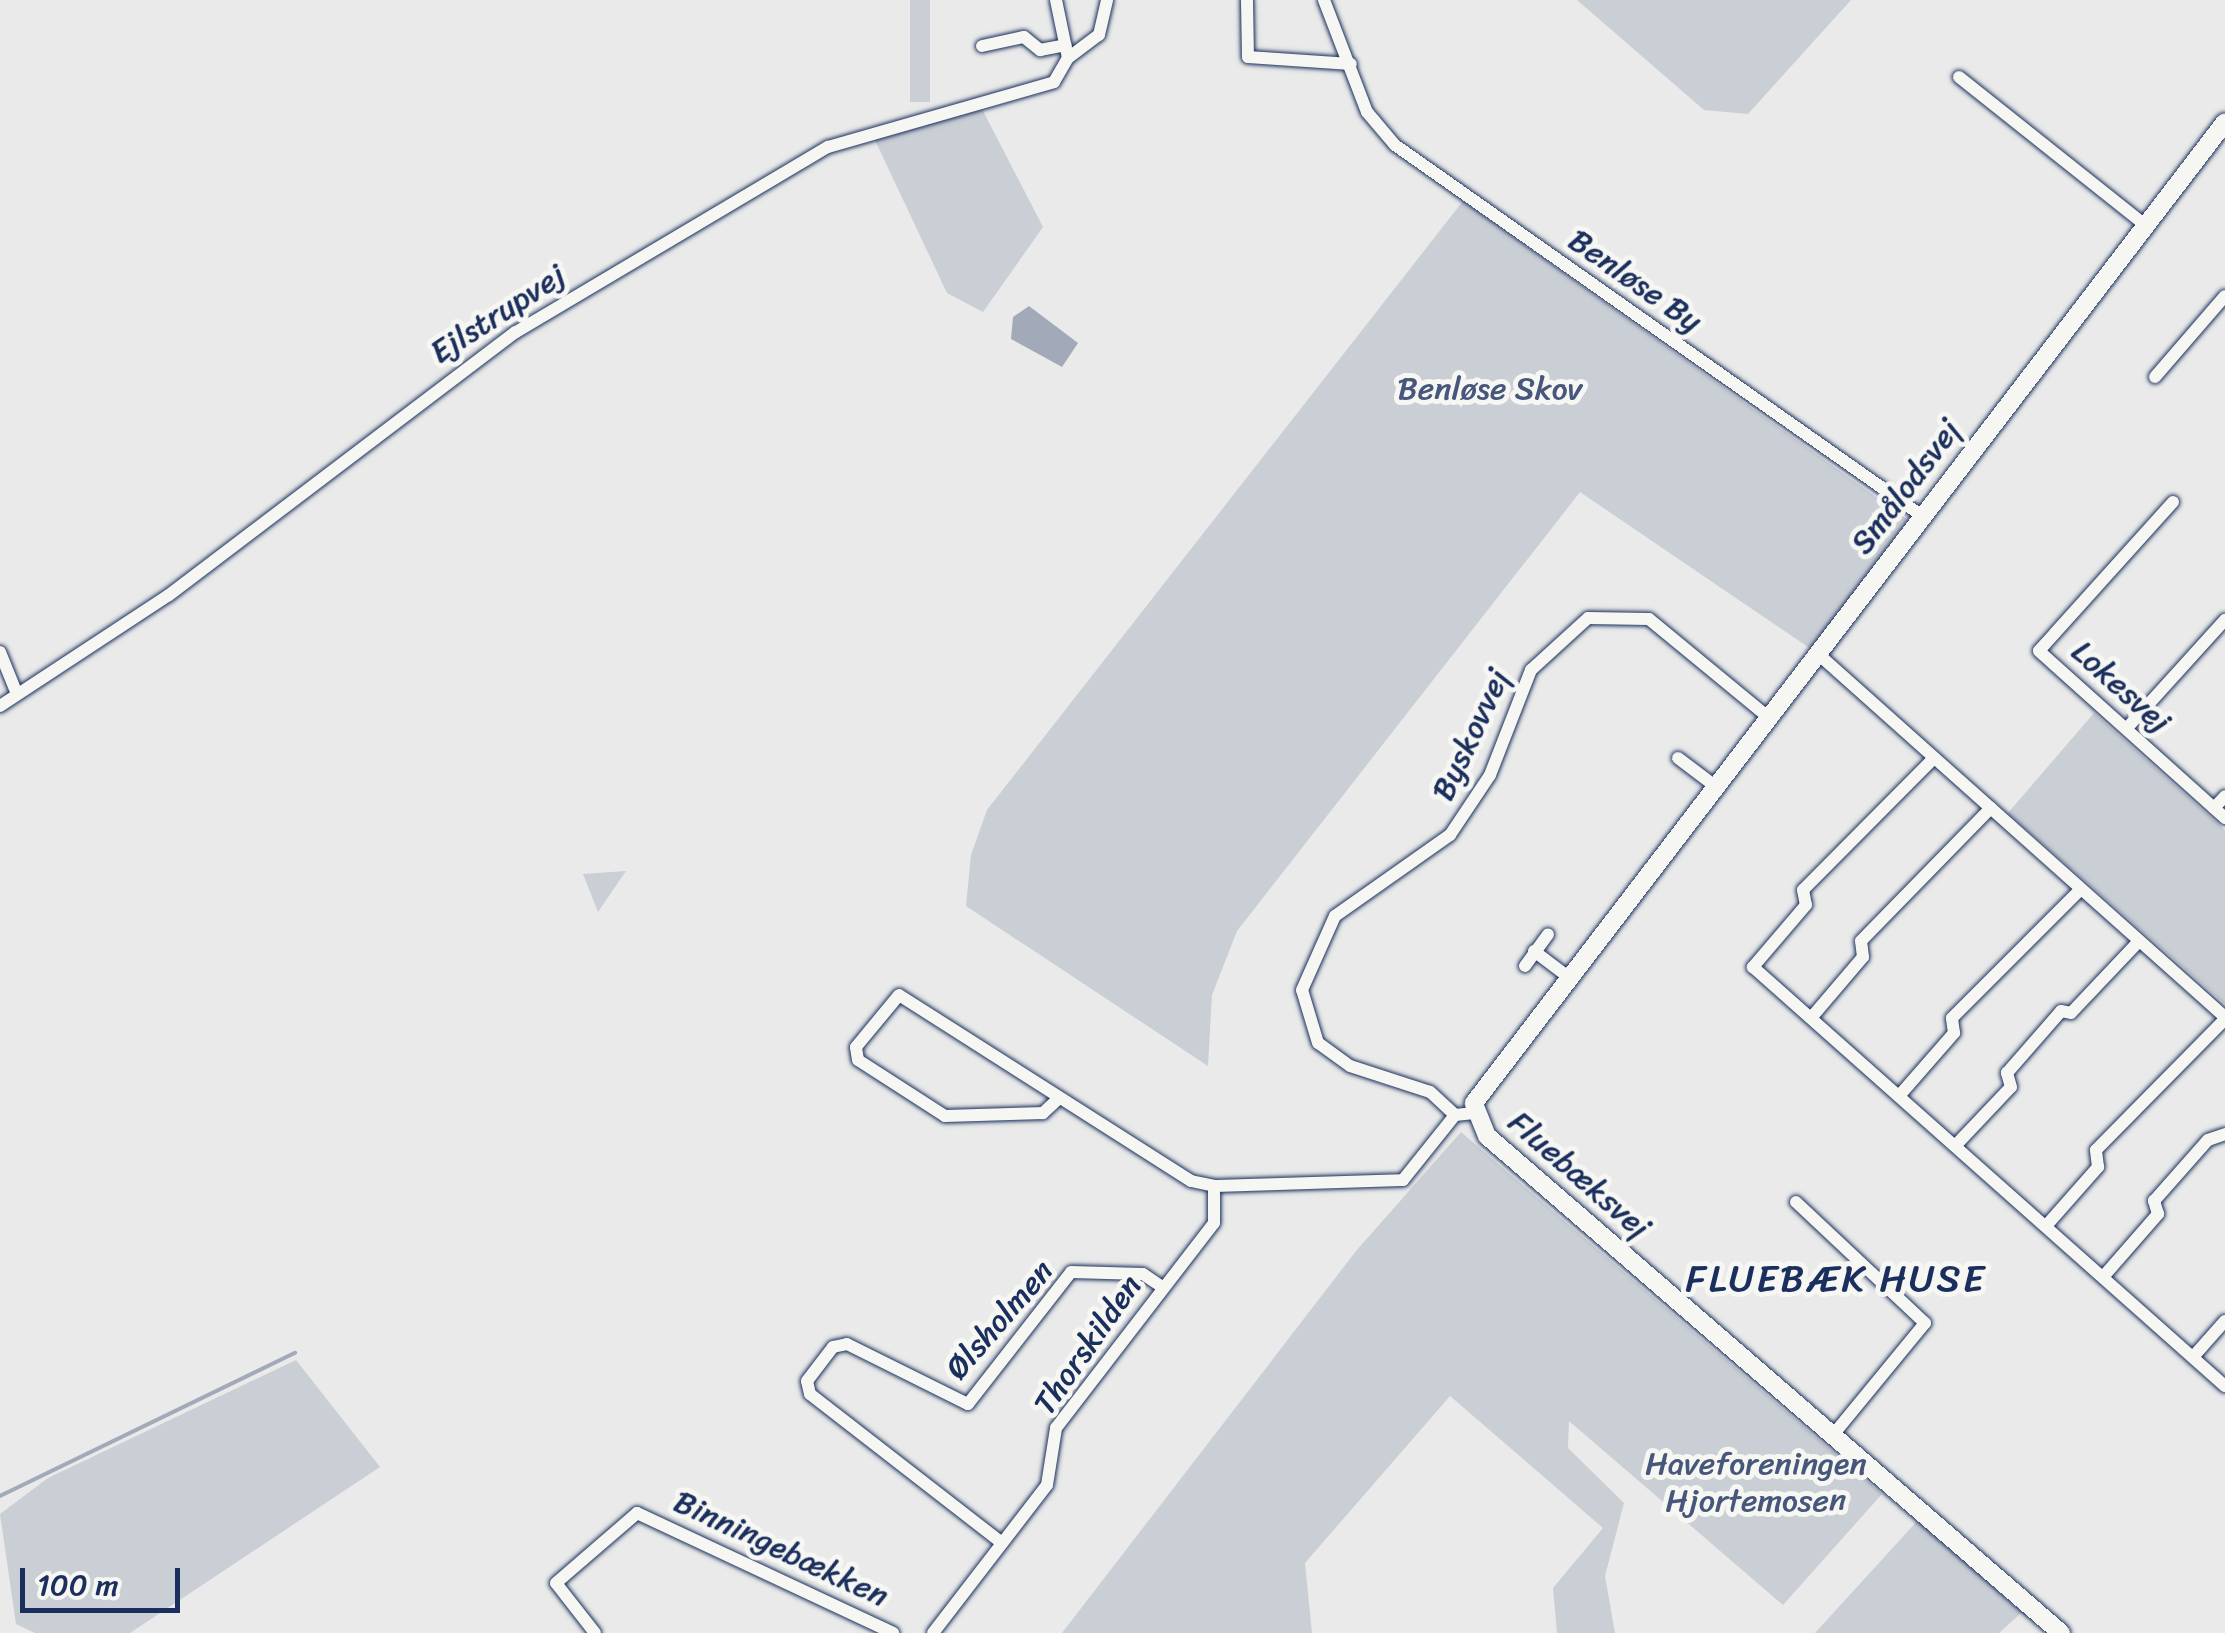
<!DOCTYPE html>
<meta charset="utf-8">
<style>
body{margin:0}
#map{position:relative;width:2225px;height:1633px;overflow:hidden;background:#e9eae9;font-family:Sriracha,sans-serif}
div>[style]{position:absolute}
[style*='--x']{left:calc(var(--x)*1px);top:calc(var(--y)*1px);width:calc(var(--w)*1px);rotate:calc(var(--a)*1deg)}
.green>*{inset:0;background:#caced5;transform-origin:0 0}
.water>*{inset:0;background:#a2aaba}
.stream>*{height:4px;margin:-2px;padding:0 2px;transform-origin:2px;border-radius:2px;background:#a2aaba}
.roads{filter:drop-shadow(0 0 2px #1b2f5e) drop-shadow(0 0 2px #1b2f5e)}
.street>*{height:12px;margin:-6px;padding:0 6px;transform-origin:6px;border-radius:6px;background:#f6f6f2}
.secondary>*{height:18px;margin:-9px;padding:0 9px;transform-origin:9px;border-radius:9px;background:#f6f6f2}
span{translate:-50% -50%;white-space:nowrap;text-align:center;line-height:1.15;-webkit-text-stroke:10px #f6f6f2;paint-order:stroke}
.street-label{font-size:32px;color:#1b2f5e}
.park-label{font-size:32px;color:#47577c}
.quarter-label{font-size:38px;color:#1b2f5e;letter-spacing:2.5px}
.scale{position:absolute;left:20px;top:1568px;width:160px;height:45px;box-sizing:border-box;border:5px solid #1b2f5e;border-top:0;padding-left:12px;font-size:30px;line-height:35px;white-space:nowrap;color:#1b2f5e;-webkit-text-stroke:8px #f6f6f2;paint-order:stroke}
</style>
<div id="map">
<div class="green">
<i style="left:910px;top:0;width:20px;height:102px"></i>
<i style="clip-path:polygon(1577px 0,1851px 0,1748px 114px,1704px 110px)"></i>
<i style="clip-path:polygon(982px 109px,1043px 227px,983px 312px,947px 293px,873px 136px)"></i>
<i style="clip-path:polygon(1463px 201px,1908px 520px,1811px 649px,1580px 492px,1237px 931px,1212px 995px,1208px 1066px,966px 906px,971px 855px,987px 810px)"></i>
<i style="clip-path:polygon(2094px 713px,2225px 830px,2225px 1004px,2008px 813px)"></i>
<i style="clip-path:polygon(626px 871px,598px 912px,583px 874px)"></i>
<i style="clip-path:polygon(1461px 1132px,1882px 1494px,1783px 1605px,1569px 1421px,1568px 1448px,1624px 1503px,1605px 1576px,1615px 1633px,1557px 1633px,1553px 1588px,1603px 1528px,1450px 1396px,1305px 1563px,1312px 1633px,1062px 1633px,1356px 1251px)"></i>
<i style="clip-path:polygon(296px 1360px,380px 1467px,130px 1633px,35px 1633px,16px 1624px,0 1514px,48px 1478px)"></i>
<i style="clip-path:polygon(1920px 1518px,2051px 1633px,2021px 1613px,1999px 1633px,1815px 1633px)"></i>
</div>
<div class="water">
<i style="clip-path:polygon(1029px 306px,1078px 343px,1062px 367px,1011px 339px,1013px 317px)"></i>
</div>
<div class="stream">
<i style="--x:0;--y:1496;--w:328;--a:-25.9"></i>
</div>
<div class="roads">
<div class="street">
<i style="--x:1056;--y:0;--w:59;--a:78.3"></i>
<i style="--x:1068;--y:58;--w:39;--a:-37"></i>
<i style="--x:1099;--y:35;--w:36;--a:-77"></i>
<i style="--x:1247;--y:0;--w:57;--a:89"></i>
<i style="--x:1248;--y:57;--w:103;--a:3.9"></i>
<i style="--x:1324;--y:0;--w:120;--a:69"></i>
<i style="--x:1367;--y:112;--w:43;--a:49.7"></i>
<i style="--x:1395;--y:145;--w:644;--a:35.14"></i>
<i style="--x:982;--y:46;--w:43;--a:-12.1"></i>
<i style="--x:1024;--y:37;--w:21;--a:39"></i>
<i style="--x:1040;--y:50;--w:26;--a:-11"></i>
<i style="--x:1959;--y:77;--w:238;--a:38.5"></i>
<i style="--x:2155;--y:377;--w:107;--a:-49.2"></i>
<i style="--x:2173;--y:502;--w:200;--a:132"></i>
<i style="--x:2039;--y:651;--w:250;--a:41.9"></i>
<i style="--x:0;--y:652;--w:45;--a:68"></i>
<i style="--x:1817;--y:653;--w:547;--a:41.74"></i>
<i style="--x:0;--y:706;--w:202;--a:-33.3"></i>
<i style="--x:169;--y:595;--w:435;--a:-37.2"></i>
<i style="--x:516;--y:332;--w:363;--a:-30.7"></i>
<i style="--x:828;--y:147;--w:235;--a:-16"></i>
<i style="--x:1054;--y:82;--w:28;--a:-60"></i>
<i style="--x:2127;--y:728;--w:146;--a:-47.8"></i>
<i style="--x:1678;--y:758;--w:46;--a:37.1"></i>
<i style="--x:1934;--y:758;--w:186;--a:134.8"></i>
<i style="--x:1803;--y:890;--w:15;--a:79"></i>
<i style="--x:1806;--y:905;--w:82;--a:130.5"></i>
<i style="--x:1753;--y:967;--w:631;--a:41.6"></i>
<i style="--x:2214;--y:808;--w:16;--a:-47"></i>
<i style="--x:1534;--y:951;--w:41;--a:37.1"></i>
<i style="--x:1525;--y:966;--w:39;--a:-54"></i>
<i style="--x:1811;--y:1018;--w:80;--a:-49.6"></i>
<i style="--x:1863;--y:957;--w:16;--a:-97"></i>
<i style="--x:1861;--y:941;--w:186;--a:-45.7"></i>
<i style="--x:1899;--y:1096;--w:84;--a:-48.9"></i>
<i style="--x:1954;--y:1033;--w:15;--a:-98"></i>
<i style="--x:1952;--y:1018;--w:182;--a:-45"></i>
<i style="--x:1058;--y:1099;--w:21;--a:137"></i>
<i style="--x:1043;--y:1113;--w:98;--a:178.2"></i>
<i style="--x:945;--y:1116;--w:103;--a:-147.2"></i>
<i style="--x:858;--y:1060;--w:13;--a:-99"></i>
<i style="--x:856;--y:1047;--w:67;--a:-50.4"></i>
<i style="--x:899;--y:995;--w:346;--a:32.5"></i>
<i style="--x:1191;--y:1181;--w:24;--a:12"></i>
<i style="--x:1214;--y:1186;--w:189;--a:-1.8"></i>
<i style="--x:1403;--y:1180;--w:83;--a:-51.3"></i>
<i style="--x:1474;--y:1113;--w:19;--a:174"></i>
<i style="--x:1455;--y:1115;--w:34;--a:-137"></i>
<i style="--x:1430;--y:1092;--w:84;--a:-162"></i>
<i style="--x:1350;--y:1066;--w:39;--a:-144"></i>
<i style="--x:1318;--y:1043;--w:55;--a:-106.8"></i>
<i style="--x:1302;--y:990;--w:81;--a:-66"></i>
<i style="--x:1335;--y:916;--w:141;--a:-35.2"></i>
<i style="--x:1450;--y:835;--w:72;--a:-56.3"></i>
<i style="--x:1490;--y:775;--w:113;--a:-68.7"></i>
<i style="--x:1531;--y:670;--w:77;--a:-42.4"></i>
<i style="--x:1588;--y:618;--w:61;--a:0.9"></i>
<i style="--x:1649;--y:619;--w:156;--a:39.5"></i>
<i style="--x:1955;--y:1146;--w:81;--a:-46.5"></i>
<i style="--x:2011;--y:1087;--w:15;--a:-106"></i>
<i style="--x:2007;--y:1073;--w:82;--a:-48.9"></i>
<i style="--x:2061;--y:1011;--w:10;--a:11"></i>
<i style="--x:2071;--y:1013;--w:99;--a:-46.6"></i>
<i style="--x:1796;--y:1202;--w:177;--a:43.2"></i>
<i style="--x:1925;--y:1323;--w:145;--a:129.4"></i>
<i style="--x:2046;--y:1226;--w:79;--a:-48.6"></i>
<i style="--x:2098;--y:1167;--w:17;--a:-97"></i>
<i style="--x:2096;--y:1150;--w:184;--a:-45.4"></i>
<i style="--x:2103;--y:1277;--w:84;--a:-48.9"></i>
<i style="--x:2158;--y:1214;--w:14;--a:-107"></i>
<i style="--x:2154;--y:1201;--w:81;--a:-48.5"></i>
<i style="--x:2208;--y:1140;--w:18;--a:-19"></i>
<i style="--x:2193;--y:1357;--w:48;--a:-48.4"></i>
<i style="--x:1002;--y:1543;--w:243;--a:-142.2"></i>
<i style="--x:810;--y:1394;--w:13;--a:-103"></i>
<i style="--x:807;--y:1381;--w:43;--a:-52.6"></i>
<i style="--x:833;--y:1347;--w:14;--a:-12"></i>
<i style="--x:847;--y:1344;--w:135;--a:26.4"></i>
<i style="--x:968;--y:1404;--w:167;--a:-52"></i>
<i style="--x:1071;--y:1272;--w:72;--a:1.6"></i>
<i style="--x:1143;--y:1274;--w:23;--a:34"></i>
<i style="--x:595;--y:1633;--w:63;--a:-128"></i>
<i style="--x:556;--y:1583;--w:107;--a:-40.8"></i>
<i style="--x:637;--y:1513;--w:283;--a:25.1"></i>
<i style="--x:933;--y:1633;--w:187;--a:-52.4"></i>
<i style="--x:1047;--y:1485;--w:58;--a:-81"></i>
<i style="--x:1056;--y:1428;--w:259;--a:-52.4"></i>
<i style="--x:1214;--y:1223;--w:37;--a:-90"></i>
</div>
<div class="secondary">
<i style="--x:2061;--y:1633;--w:759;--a:-139.11"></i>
<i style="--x:1487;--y:1136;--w:35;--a:-112"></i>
<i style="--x:1474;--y:1103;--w:1235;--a:-52.56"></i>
</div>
</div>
<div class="street-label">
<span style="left:1635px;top:281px;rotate:35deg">Benløse By</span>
<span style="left:498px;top:314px;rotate:-33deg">Ejlstrupvej</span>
<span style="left:1906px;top:487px;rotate:-53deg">Smålodsvej</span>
<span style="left:2121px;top:687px;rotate:42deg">Lokesvej</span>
<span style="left:1471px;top:735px;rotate:-65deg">Byskovvej</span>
<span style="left:1579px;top:1175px;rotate:41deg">Fluebæksvej</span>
<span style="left:1000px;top:1320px;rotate:-49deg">Ølsholmen</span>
<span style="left:1088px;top:1345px;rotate:-55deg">Thorskilden</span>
<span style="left:781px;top:1549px;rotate:25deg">Binningebækken</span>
</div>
<div class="park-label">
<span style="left:1490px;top:389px">Benløse Skov</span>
<span style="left:1756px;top:1483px">Haveforeningen<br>Hjortemosen</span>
</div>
<div class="quarter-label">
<span style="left:1836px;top:1279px">FLUEBÆK HUSE</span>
</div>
<div class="scale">100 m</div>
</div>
